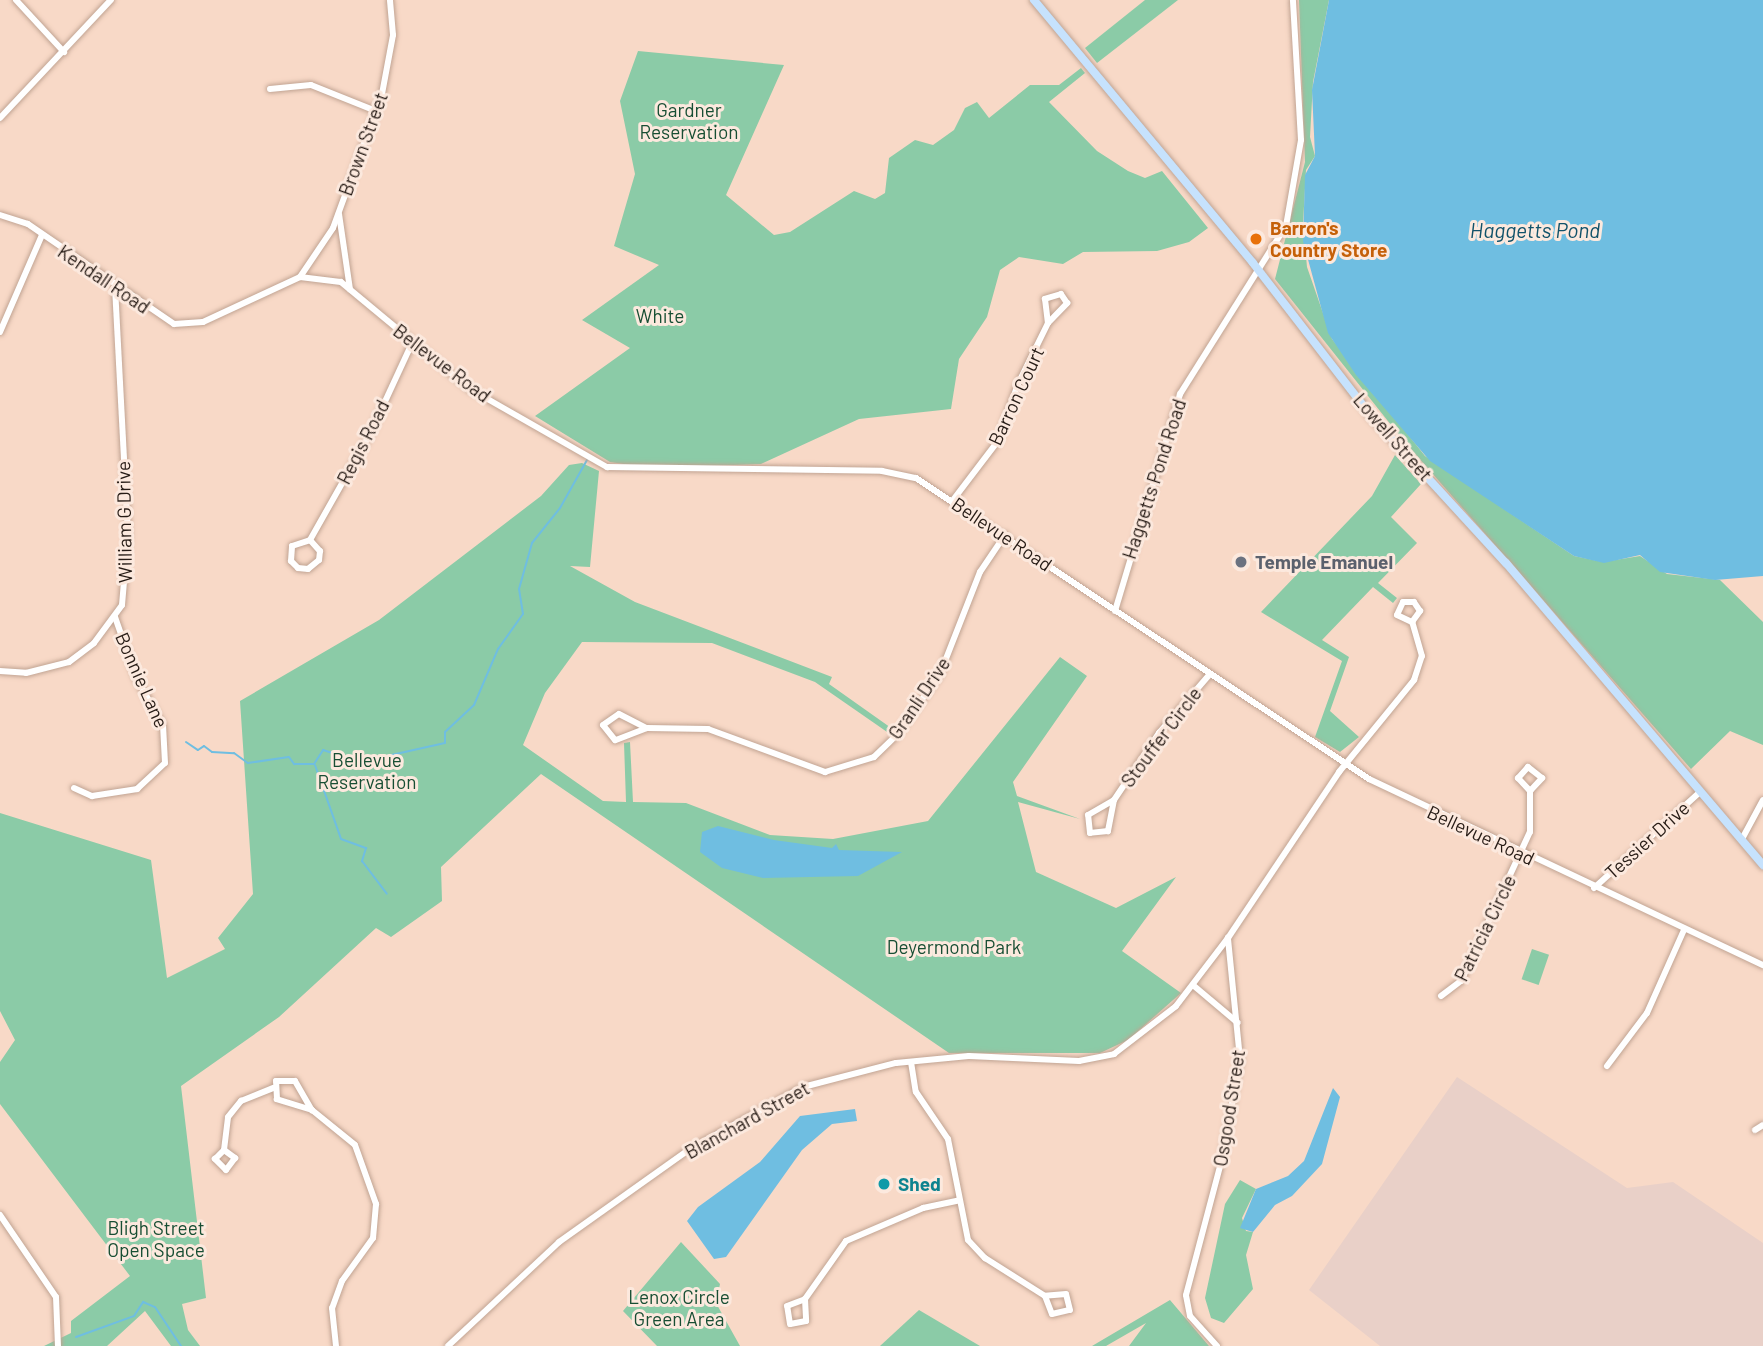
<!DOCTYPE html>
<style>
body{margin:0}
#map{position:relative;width:1763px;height:1346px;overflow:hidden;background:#f8d9c7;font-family:Barlow,sans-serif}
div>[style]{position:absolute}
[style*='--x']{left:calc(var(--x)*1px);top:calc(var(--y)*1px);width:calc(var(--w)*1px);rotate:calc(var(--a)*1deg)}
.industrial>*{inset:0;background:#e9d0c8}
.green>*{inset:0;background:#8bcba7;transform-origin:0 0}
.water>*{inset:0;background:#6fbee1}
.stream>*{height:2px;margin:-1px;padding:0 1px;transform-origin:1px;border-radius:1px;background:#6fbee1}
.roads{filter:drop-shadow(0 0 2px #c1a493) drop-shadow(0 0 2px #c1a493)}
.minor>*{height:6px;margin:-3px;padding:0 3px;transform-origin:3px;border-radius:3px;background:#fff}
.major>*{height:8px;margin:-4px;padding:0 4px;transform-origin:4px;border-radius:4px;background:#c6e2fd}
.dots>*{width:19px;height:19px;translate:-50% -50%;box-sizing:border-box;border:4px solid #fce9de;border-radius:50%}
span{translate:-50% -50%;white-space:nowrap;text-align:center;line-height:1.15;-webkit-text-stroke:6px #fce9de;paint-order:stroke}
.park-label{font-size:19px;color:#174e33}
.street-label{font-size:19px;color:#261b15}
.food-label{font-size:19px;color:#c56008;font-weight:700}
.left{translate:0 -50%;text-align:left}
.worship-label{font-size:19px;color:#5b616d;font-weight:700}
.culture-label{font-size:19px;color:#0d838f;font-weight:700}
.water-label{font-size:21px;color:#11526a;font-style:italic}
</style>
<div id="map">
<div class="industrial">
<i style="clip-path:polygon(1457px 1077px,1627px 1188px,1673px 1182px,1763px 1243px,1763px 1346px,1380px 1346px,1309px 1290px)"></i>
</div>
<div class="green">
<i style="clip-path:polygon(1145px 0,1178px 0,1097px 63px,1085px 48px)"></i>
<i style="clip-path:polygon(1299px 0,1329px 0,1313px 82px,1310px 137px,1315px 156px,1306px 170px,1303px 224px,1307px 267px,1332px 339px,1425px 456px,1574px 556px,1603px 562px,1640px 556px,1667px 574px,1720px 580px,1763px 622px,1763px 745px,1730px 731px,1691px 769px,1403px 440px,1275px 279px,1305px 162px)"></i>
<i style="clip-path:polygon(638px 51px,784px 65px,726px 195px,774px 235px,790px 232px,854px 191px,875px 199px,885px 193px,889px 158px,915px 140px,933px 145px,954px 130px,965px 108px,977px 102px,989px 118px,1030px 85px,1059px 85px,1081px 68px,1085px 73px,1049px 102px,1097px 151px,1128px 171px,1145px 178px,1162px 171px,1208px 228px,1189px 242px,1157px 251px,1083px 252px,1063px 264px,1019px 257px,1000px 270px,987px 317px,959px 359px,951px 409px,859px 419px,761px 464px,651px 468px,610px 462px,535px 416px,630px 348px,582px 320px,659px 265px,614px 246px,635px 174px,620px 101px)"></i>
<i style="clip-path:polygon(1395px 455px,1421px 484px,1391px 517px,1417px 543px,1378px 583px,1397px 598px,1393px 603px,1373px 587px,1322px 640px,1349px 657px,1330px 711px,1359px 737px,1340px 752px,1315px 737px,1342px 661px,1261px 612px,1372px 496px)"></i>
<i style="clip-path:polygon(582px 463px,599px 471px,590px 567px,570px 566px,635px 602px,832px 677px,829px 684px,894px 730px,890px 734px,815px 682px,712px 643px,582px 642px,545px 693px,523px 745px,603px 801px,626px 802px,624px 743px,630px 742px,633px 802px,686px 803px,770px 835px,833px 839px,928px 821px,1060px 657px,1087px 676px,1013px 782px,1017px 796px,1080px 819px,1018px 802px,1036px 872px,1116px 908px,1176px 877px,1122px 951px,1181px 993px,1128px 1040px,1100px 1053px,949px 1053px,541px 774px,441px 867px,442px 901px,391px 937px,376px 928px,279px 1017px,181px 1086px,206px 1298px,182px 1304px,188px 1330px,200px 1346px,171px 1346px,145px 1311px,107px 1346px,44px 1346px,71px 1333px,71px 1321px,130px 1276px,0 1104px,0 1062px,15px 1040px,0 1011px,0 813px,151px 860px,167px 978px,225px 949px,218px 938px,253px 894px,240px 701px,379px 620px,541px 496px,569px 465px)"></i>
<i style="left:1532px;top:949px;width:18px;height:32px;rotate:19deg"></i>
<i style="clip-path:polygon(1240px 1180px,1256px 1189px,1242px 1218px,1246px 1231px,1253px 1232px,1246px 1255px,1253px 1289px,1224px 1323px,1211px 1318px,1205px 1298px,1225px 1204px)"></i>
<i style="clip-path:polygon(681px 1242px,720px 1284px,716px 1303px,740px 1346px,657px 1346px,623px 1311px)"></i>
<i style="clip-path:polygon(1170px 1300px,1209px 1346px,1129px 1346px,1146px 1323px,1106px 1346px,1092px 1346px)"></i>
<i style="clip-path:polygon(919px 1310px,980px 1346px,880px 1346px)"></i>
</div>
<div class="water">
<i style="clip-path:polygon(1329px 0,1763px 0,1763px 576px,1715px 580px,1660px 572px,1640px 555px,1604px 563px,1574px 556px,1430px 461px,1356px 375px,1328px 333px,1303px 241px,1305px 175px,1315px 156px,1312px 90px)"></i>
<i style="clip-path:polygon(718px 826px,774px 840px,832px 848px,836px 844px,839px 850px,902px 852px,858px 876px,763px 878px,722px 868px,700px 852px,702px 832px)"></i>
<i style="clip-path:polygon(1333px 1088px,1340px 1097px,1322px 1164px,1292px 1196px,1275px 1205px,1253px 1232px,1240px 1228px,1256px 1189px,1288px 1176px,1304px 1161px)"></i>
<i style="clip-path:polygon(855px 1109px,857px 1121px,832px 1124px,802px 1150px,726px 1257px,714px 1259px,687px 1221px,698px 1207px,760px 1162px,800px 1116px)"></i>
</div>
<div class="stream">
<i style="--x:186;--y:742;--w:14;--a:34"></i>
<i style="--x:198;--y:750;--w:7;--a:-34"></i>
<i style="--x:204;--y:746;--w:10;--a:37"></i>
<i style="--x:212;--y:752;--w:22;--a:3"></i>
<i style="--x:234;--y:753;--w:17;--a:36"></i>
<i style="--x:248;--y:763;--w:41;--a:-8.3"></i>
<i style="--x:289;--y:757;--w:9;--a:54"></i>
<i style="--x:294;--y:764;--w:19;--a:0"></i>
<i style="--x:314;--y:764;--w:17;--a:-57"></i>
<i style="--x:323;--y:750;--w:39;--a:18"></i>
<i style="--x:360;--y:762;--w:87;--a:-12.6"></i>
<i style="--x:445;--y:743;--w:11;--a:-90"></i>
<i style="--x:445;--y:732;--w:40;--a:-43"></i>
<i style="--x:474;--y:705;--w:61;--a:-66.8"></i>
<i style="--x:498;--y:649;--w:43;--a:-54.5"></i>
<i style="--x:523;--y:614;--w:25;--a:-99"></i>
<i style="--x:519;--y:589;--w:48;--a:-74.2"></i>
<i style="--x:532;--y:543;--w:45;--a:-51.3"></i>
<i style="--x:560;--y:508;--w:55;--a:-60.6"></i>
<i style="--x:315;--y:765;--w:78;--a:70.6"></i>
<i style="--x:341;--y:839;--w:27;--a:20"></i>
<i style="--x:366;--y:848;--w:14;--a:107"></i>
<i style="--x:362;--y:861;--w:41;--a:52.9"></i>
<i style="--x:76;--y:1337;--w:62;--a:-19.9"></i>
<i style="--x:134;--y:1316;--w:17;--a:-57"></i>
<i style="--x:143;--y:1302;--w:13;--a:23"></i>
<i style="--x:155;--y:1307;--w:47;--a:56.3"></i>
</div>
<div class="roads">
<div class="minor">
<i style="--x:16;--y:0;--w:71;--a:47.3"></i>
<i style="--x:270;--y:89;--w:41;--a:-5.6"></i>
<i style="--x:311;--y:85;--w:70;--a:21.8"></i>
<i style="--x:0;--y:118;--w:162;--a:-46.8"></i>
<i style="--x:339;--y:214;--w:76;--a:81.7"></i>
<i style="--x:0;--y:215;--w:29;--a:18"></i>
<i style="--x:28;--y:224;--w:177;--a:34.4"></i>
<i style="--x:174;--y:324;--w:29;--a:-4"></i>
<i style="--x:203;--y:322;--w:107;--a:-24.9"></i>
<i style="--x:300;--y:277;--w:41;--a:7"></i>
<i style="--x:341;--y:282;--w:168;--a:39.7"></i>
<i style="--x:470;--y:389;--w:158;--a:29.7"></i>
<i style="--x:607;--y:467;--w:275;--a:0.8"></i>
<i style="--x:882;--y:471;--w:35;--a:12"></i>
<i style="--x:916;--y:478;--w:544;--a:33.6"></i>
<i style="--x:1369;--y:779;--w:436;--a:25.3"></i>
<i style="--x:300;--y:277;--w:59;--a:-56"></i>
<i style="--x:333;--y:228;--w:143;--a:-69.9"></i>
<i style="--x:382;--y:94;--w:60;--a:-79.4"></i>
<i style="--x:393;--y:35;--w:35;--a:-95"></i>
<i style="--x:0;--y:332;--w:106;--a:-66.6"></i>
<i style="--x:953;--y:500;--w:74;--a:-52.7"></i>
<i style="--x:998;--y:441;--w:60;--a:-70.7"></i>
<i style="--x:1018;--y:384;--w:68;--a:-63.8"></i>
<i style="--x:1048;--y:323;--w:28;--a:-46"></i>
<i style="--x:1067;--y:303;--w:11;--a:-124"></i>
<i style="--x:1061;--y:294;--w:17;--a:163"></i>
<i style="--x:1045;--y:299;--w:24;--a:83"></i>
<i style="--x:310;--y:540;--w:15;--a:48"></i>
<i style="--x:320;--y:551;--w:9;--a:96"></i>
<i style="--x:319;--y:560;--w:14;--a:141"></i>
<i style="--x:308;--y:569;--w:10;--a:-174"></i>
<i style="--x:298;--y:568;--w:10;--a:-135"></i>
<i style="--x:291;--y:561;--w:15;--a:-86"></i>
<i style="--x:292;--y:546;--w:19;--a:-18"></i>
<i style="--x:310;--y:540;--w:122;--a:-60.5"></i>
<i style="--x:370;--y:434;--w:100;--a:-65.2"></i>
<i style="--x:1115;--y:611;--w:227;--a:-73.3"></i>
<i style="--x:1180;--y:394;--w:199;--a:-57.8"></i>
<i style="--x:1286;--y:226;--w:87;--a:-80.1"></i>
<i style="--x:1301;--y:140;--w:140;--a:-93.3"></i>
<i style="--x:0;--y:671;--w:26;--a:4"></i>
<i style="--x:26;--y:673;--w:44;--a:-14.3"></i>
<i style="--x:69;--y:662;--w:31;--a:-37"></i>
<i style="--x:94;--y:643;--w:47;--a:-53.6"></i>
<i style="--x:122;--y:605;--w:70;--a:-85.1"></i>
<i style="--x:128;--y:535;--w:247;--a:-93"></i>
<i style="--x:647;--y:728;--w:34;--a:159"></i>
<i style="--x:615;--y:740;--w:19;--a:-129"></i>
<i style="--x:603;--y:725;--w:19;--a:-35"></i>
<i style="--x:619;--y:714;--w:31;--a:27"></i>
<i style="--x:647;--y:728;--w:61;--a:0.9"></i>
<i style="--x:708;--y:729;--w:125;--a:20.2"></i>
<i style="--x:825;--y:772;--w:51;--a:-17"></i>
<i style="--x:874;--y:757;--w:30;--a:-44"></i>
<i style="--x:896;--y:736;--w:76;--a:-54.6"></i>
<i style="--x:940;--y:674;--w:110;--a:-68.6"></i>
<i style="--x:980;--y:572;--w:45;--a:-56"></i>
<i style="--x:74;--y:788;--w:20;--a:24"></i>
<i style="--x:92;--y:796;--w:46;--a:-8.8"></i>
<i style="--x:137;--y:789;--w:38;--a:-43"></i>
<i style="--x:165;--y:763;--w:37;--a:-93"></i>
<i style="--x:163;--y:726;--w:56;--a:-118.9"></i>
<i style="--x:136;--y:677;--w:64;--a:-109.3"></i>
<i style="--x:1114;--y:800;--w:32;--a:101"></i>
<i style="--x:1108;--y:831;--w:18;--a:174"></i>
<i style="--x:1090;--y:833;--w:18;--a:-96"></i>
<i style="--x:1088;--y:815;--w:30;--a:-30"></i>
<i style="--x:1114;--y:800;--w:81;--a:-56.1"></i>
<i style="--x:1159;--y:733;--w:77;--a:-49.2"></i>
<i style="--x:1742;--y:839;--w:44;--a:-61.7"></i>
<i style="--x:1594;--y:888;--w:143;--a:-42.2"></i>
<i style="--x:1194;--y:986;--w:57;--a:40.1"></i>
<i style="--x:1441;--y:996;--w:25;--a:-37"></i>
<i style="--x:1461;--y:981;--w:164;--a:-65.2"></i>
<i style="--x:1530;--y:832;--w:41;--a:-90"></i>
<i style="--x:1530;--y:791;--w:18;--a:-47"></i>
<i style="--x:1542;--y:778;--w:18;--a:-142"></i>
<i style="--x:1528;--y:767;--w:15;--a:132"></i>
<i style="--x:1518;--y:778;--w:18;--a:47"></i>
<i style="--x:911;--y:1062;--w:30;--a:81"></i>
<i style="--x:916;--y:1092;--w:57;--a:55.8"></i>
<i style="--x:948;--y:1139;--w:103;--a:78.8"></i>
<i style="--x:968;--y:1240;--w:25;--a:47"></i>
<i style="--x:985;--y:1258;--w:71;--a:32.3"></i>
<i style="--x:1045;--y:1296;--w:19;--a:69"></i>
<i style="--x:1052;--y:1314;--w:18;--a:-13"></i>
<i style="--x:1070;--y:1310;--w:16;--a:-104"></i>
<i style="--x:1066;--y:1294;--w:21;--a:175"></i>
<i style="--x:1607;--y:1066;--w:66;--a:-53"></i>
<i style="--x:1647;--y:1013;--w:91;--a:-66"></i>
<i style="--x:312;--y:1110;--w:37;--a:-163"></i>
<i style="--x:277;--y:1099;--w:18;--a:-93"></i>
<i style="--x:276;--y:1081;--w:19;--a:0"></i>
<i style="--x:295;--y:1081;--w:34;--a:60"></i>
<i style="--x:312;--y:1110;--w:55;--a:39.1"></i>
<i style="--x:355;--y:1145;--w:63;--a:70.4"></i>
<i style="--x:376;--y:1204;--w:34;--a:95"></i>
<i style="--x:373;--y:1238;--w:53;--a:125.8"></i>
<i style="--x:342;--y:1281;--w:29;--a:110"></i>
<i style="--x:332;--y:1308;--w:38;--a:84"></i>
<i style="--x:1755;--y:1130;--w:9;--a:-32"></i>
<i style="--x:224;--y:1150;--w:14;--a:36"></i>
<i style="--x:235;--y:1158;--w:15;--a:127"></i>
<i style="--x:226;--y:1170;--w:16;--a:-135"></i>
<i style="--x:215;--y:1159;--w:13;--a:-45"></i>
<i style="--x:224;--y:1150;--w:33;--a:-83"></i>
<i style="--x:228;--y:1117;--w:21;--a:-51"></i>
<i style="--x:241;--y:1101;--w:35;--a:-22"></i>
<i style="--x:0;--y:1215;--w:99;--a:55.7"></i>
<i style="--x:56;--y:1297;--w:49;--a:87.7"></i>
<i style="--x:805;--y:1299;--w:22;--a:87"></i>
<i style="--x:806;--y:1321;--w:16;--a:169"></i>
<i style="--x:790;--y:1324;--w:18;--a:-99"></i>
<i style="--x:787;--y:1306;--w:19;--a:-21"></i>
<i style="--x:805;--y:1299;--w:71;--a:-54.7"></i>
<i style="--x:846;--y:1241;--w:84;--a:-23.2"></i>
<i style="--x:923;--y:1208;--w:35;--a:-12"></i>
<i style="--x:448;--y:1346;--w:152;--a:-43.1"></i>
<i style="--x:559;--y:1242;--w:161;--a:-35.4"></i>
<i style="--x:690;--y:1149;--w:129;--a:-28.8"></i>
<i style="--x:803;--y:1087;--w:96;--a:-14.5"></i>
<i style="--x:896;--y:1063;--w:73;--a:-5.5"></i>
<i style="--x:969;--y:1056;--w:110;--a:2.6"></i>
<i style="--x:1079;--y:1061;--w:36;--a:-11"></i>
<i style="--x:1114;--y:1054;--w:78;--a:-37.7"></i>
<i style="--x:1176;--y:1006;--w:86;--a:-52.6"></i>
<i style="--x:1217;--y:1346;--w:40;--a:-132"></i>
<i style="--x:1190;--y:1316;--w:21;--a:-101"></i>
<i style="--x:1186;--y:1295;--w:141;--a:-75.2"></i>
<i style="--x:1222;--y:1159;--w:102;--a:-79.8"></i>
<i style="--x:1240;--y:1059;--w:122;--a:-95.7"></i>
<i style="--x:1228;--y:938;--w:200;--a:-56.2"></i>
<i style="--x:1339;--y:772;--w:119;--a:-50.8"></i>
<i style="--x:1414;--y:680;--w:25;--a:-72"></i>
<i style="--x:1422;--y:656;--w:35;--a:-106"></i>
<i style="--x:1412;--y:622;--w:14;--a:-54"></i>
<i style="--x:1420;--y:611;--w:11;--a:-124"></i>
<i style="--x:1414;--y:602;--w:11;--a:180"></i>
<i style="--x:1403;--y:602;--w:14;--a:115"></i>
<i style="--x:1397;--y:615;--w:17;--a:25"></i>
</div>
<div class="major">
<i style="--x:1034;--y:0;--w:342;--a:50.2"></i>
<i style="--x:1253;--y:263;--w:195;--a:52.3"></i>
<i style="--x:1372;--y:417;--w:198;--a:47.5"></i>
<i style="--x:1506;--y:563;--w:397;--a:49.6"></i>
</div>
</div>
<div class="dots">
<i style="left:1256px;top:239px;background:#e8710a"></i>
<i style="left:1241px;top:562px;background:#6b7280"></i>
<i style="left:884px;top:1184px;background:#0f9aa8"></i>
</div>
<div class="park-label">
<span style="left:689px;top:121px">Gardner<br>Reservation</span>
<span style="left:660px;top:316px">White</span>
<span style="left:367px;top:771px">Bellevue<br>Reservation</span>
<span style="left:954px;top:947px">Deyermond Park</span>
<span style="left:156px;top:1239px">Bligh Street<br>Open Space</span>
<span style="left:679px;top:1308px">Lenox Circle<br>Green Area</span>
</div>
<div class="street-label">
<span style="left:363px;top:144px;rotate:-70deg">Brown Street</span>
<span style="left:104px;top:279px;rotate:34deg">Kendall Road</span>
<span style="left:442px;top:363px;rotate:37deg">Bellevue Road</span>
<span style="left:1016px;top:396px;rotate:-65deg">Barron Court</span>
<span style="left:1393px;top:437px;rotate:49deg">Lowell Street</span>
<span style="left:363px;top:442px;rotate:-63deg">Regis Road</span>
<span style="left:1154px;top:479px;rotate:-72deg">Haggetts Pond Road</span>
<span style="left:124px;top:522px;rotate:-91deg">William G Drive</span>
<span style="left:1002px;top:534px;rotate:34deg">Bellevue Road</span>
<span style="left:142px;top:680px;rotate:66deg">Bonnie Lane</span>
<span style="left:919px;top:698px;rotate:-56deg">Granli Drive</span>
<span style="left:1161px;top:737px;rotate:-53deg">Stouffer Circle</span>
<span style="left:1481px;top:835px;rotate:25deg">Bellevue Road</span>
<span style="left:1647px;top:840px;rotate:-42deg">Tessier Drive</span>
<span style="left:1485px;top:928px;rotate:-64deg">Patricia Circle</span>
<span style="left:1229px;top:1108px;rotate:-81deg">Osgood Street</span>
<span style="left:747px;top:1120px;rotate:-29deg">Blanchard Street</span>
</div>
<div class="food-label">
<span class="left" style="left:1270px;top:239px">Barron's<br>Country Store</span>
</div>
<div class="worship-label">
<span class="left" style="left:1255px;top:562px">Temple Emanuel</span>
</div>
<div class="culture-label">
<span class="left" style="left:898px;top:1184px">Shed</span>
</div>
<div class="water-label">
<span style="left:1535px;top:230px">Haggetts Pond</span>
</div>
</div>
